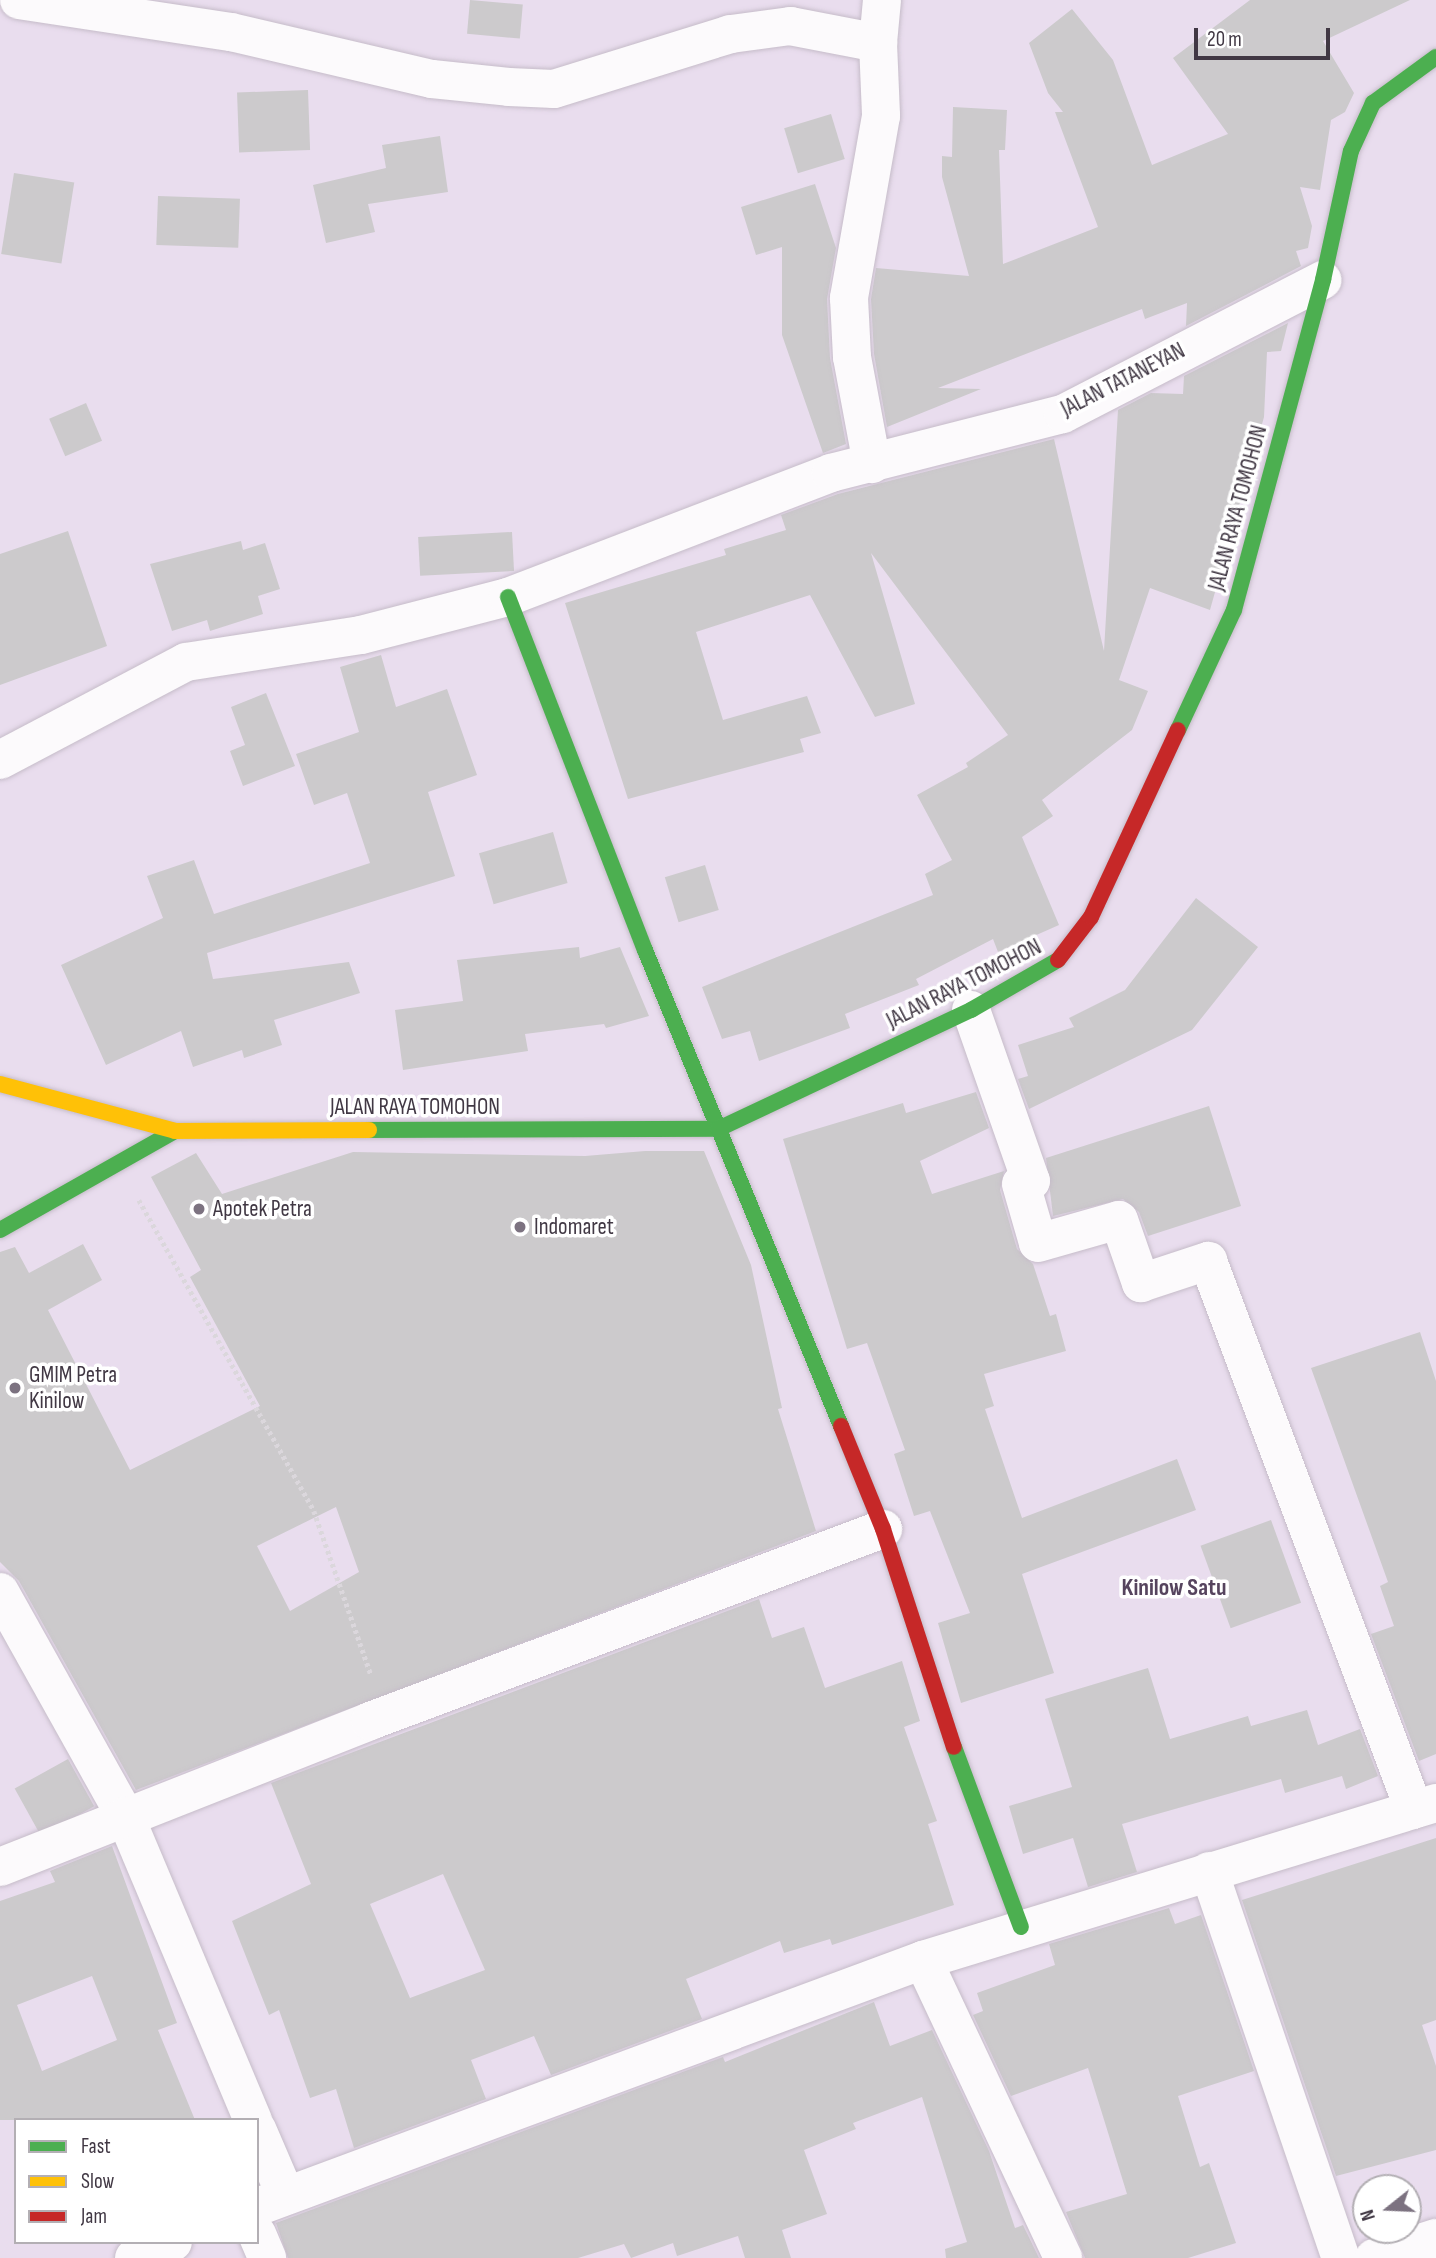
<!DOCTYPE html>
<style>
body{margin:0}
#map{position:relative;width:1436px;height:2258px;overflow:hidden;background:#e9ddee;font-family:"Sofia Sans Condensed",sans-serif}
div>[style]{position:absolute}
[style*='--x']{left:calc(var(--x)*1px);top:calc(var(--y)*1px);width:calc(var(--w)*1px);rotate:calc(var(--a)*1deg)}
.building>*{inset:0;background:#cccacc;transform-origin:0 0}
.path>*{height:4.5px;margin-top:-2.25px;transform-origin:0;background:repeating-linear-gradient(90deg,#dbd7dc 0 3.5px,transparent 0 7px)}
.roads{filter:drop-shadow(0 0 2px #c6bcc9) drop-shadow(0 0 2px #c6bcc9)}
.street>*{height:38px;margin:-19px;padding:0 19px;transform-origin:19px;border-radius:19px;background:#fcfafc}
.fast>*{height:16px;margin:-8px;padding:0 8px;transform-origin:8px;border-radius:8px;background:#4caf50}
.slow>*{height:16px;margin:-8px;padding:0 8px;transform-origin:8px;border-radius:8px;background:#ffc107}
.jam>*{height:16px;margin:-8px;padding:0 8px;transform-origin:8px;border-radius:8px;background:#c62828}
.dots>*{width:19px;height:19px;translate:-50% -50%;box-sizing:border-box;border:4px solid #fff;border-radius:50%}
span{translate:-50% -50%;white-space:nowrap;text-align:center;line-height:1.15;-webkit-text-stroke:7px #fff;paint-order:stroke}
.street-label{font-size:23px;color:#413844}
.poi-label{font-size:23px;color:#413844}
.left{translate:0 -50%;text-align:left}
.neighbourhood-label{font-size:24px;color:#56445e;font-weight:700}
.legend{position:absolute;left:14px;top:2118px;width:245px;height:126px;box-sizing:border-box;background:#fff;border:2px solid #b3afb4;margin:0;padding:9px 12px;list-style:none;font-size:21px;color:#413844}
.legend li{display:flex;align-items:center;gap:14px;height:35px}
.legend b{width:35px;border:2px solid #b3afb4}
.north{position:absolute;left:1352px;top:2174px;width:70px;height:70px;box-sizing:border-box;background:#fff;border:2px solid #b3afb4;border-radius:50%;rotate:252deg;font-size:19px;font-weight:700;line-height:28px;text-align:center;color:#413844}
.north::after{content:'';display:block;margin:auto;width:24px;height:32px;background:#7c7280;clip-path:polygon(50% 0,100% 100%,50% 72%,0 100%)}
.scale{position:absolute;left:1194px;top:28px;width:136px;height:32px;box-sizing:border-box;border:4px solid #413844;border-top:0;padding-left:9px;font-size:21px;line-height:24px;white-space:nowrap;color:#413844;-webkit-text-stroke:5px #fff;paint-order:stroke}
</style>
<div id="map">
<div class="building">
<i style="left:470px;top:0;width:53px;height:34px;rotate:5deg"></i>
<i style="clip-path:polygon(1250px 0,1410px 0,1323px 41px,1354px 93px,1345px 112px,1331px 120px,1320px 190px,1300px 187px,1312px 226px,1308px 248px,1296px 251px,1301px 266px,1186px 326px,1187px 303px,1145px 319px,1142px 309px,938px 388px,981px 389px,887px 427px,874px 354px,871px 299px,876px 268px,969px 276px,942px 177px,942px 156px,952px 157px,953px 107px,1007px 110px,1005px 150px,999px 150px,1003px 264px,1098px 227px,1055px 112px,1063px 112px,1048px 93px,1029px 43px,1072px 9px,1113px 60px,1152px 165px,1228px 134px,1173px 58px)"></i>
<i style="left:308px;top:90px;width:60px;height:71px;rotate:88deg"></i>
<i style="left:831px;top:114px;width:47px;height:49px;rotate:73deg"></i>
<i style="clip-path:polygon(440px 136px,448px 192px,368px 204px,375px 232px,326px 243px,313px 185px,386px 168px,382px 145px)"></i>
<i style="left:14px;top:173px;width:61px;height:82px;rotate:9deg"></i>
<i style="clip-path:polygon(815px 184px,836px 248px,827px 299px,830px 358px,846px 444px,823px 453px,782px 335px,782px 247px,756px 255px,741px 207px)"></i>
<i style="left:158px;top:196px;width:82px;height:49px;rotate:2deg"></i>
<i style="clip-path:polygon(1288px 323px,1281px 351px,1267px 352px,1264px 417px,1210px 610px,1150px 588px,1119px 680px,1148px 691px,1132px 730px,1042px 800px,1053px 816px,1022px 837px,1059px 925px,998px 952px,993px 939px,916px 979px,919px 985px,845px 1014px,850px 1028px,759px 1061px,750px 1031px,722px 1039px,702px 987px,933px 895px,925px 874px,952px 860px,917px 795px,968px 767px,966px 763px,1008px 735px,871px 553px,915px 704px,875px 717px,810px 595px,696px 632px,723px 720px,807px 696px,821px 733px,800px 739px,804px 752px,628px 799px,565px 603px,726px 555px,724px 549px,786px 530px,781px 515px,838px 494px,1054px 439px,1104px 651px,1118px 410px,1151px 393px,1183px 394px,1184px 376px)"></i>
<i style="left:86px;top:403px;width:41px;height:40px;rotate:67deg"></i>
<i style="clip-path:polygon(68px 531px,107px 646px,0 685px,0 554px)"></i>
<i style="left:512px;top:532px;width:39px;height:94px;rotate:87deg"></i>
<i style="clip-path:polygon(241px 541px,243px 550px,265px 543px,280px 589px,258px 596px,263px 614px,210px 631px,207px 620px,172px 631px,150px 564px)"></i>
<i style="clip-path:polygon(381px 655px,396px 707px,447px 689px,477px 775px,428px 792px,455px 876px,207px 953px,213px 979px,349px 962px,360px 993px,274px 1020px,282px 1045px,244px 1058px,242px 1050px,193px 1067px,181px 1031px,106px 1065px,61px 965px,163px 918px,147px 876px,194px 860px,214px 914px,370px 863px,347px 793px,314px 805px,296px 754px,359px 732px,340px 667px)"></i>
<i style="clip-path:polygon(266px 693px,295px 766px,243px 786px,230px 751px,245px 745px,231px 707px)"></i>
<i style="left:553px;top:832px;width:53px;height:77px;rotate:74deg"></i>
<i style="left:705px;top:865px;width:47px;height:42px;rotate:73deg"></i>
<i style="clip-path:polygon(1196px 898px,1258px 947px,1192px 1030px,1029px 1109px,1018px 1079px,1028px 1076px,1018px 1045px,1074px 1027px,1069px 1018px,1125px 990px)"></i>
<i style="clip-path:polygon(579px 947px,580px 958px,620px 947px,649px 1016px,606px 1028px,604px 1024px,525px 1034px,528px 1051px,403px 1070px,395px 1010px,463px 1001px,457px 960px)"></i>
<i style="clip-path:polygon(976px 1092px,989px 1128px,920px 1161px,932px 1194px,1004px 1171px,1000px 1190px,1017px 1249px,1033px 1264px,1050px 1316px,1056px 1314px,1066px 1351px,984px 1374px,994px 1406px,985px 1409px,1022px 1518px,1177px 1459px,1196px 1510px,1022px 1574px,1054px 1673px,961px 1703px,938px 1623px,970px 1613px,930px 1511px,914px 1516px,894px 1454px,905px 1450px,867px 1343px,847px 1349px,783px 1139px,903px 1103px,906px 1113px)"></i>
<i style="clip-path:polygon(1209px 1106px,1241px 1206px,1148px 1236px,1139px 1212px,1123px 1199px,1053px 1216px,1046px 1158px)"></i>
<i style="clip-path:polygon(evenodd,645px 1151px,704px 1151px,751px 1265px,782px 1408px,778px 1409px,816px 1531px,136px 1790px,19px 1581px,0 1562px,0 1252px,15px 1247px,29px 1273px,83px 1244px,102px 1280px,48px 1310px,130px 1470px,260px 1406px,190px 1277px,201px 1270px,151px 1177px,196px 1153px,222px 1194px,353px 1152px,585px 1156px,645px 1151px,336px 1507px,359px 1572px,290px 1611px,257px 1546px,336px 1507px)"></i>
<i style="clip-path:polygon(1420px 1332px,1436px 1381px,1436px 1754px,1419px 1761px,1371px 1634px,1394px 1626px,1380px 1586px,1388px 1582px,1311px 1368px)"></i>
<i style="left:1271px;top:1520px;width:88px;height:75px;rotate:70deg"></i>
<i style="clip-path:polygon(evenodd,759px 1599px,772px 1638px,804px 1627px,825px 1688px,902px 1661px,920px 1721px,904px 1727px,937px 1821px,928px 1824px,954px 1905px,832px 1945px,830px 1939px,784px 1953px,780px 1941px,686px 1979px,702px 2019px,551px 2075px,534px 2036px,471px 2060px,486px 2099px,354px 2148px,336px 2089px,310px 2098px,279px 2010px,269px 2015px,232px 1921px,311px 1884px,271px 1783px,759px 1599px,443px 1874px,485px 1970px,410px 1998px,370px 1904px,443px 1874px)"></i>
<i style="clip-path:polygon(1148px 1668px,1170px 1739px,1248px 1716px,1251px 1726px,1307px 1710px,1318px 1745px,1360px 1729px,1378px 1776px,1346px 1789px,1342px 1776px,1285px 1793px,1281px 1779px,1122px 1824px,1137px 1872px,1088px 1887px,1073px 1838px,1023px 1854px,1009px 1806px,1072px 1787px,1045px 1699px)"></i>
<i style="left:68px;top:1759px;width:54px;height:61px;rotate:61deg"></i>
<i style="clip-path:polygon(1436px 1838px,1436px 2020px,1422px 2025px,1436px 2066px,1436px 2150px,1336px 2176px,1242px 1900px)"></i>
<i style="clip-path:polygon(evenodd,112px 1846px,177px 2023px,158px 2030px,195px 2120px,0 2120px,0 1901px,55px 1882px,50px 1871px,112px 1846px,92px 1976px,117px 2040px,42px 2071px,17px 2005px,92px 1976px)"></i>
<i style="clip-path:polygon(1169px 1908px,1175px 1924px,1201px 1915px,1254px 2071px,1178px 2096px,1200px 2167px,1209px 2163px,1236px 2243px,1188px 2258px,1085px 2258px,1066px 2212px,1127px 2194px,1088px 2068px,1011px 2096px,973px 2015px,983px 2011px,977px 1993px,1055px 1965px,1049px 1944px)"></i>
<i style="clip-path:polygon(874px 2002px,890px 2046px,932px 2030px,989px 2151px,1015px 2228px,1023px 2225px,1039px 2258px,946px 2258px,945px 2249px,967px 2242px,922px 2097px,853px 2123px,856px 2129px,804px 2150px,827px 2214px,782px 2230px,791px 2258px,745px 2258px,738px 2236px,677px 2256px,673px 2243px,631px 2258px,624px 2244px,578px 2258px,288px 2258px,276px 2223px,723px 2057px,725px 2062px)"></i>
</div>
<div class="path">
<i style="--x:139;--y:1200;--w:357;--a:60.6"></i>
<i style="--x:314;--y:1511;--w:174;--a:70.8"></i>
</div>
<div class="roads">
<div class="street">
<i style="--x:19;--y:0;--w:214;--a:8.6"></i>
<i style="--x:231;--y:32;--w:206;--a:13.2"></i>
<i style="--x:432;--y:79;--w:77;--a:5.9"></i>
<i style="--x:509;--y:87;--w:45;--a:2.5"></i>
<i style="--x:554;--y:89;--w:185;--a:-17.3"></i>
<i style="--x:731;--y:34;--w:60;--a:-7.7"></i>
<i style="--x:790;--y:26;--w:90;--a:10.9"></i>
<i style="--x:878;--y:43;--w:73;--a:87.6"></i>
<i style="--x:881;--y:116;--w:185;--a:100"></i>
<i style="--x:849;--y:298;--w:59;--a:87.1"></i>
<i style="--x:852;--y:357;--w:109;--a:79.4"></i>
<i style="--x:878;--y:43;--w:43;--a:-84.7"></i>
<i style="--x:0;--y:760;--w:210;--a:-27.8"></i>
<i style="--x:186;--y:662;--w:177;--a:-8.8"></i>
<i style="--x:361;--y:635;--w:152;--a:-14.5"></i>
<i style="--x:508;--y:597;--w:346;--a:-21"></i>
<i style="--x:831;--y:473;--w:239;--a:-14.3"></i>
<i style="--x:1063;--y:414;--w:292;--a:-27.3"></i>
<i style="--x:971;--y:1010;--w:181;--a:70.7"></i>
<i style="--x:1031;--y:1181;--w:10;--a:163"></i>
<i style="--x:1021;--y:1184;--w:61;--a:73.9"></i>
<i style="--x:1038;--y:1243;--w:84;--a:-15.9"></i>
<i style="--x:1119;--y:1220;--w:67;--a:70.8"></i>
<i style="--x:1141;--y:1283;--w:71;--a:-18.2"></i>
<i style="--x:1208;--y:1261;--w:586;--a:69.43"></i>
<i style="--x:0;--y:1592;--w:257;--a:60.8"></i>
<i style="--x:125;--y:1816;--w:330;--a:67.2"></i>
<i style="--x:0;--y:1867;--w:398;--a:-21.5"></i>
<i style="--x:370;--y:1721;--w:548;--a:-20.52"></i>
<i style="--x:1209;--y:1871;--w:409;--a:71.2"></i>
<i style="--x:923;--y:1960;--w:329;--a:64.8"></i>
<i style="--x:257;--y:2129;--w:71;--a:66.7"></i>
<i style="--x:257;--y:2207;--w:710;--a:-20.35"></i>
<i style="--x:923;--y:1960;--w:536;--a:-17.02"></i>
<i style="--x:257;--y:2234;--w:26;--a:67"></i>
<i style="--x:134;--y:2258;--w:42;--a:-22.3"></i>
<i style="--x:1374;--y:2258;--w:65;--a:-17.9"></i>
</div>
<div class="fast">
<i style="--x:508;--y:597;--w:379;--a:68.8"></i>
<i style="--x:645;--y:950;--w:515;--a:67.62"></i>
<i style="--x:1178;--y:730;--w:132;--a:-65"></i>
<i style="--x:1234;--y:610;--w:342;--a:-74.9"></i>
<i style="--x:1323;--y:280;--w:132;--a:-77.8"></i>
<i style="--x:1351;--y:151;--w:53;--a:-65.4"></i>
<i style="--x:1373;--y:103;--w:78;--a:-36.1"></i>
<i style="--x:369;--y:1130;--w:349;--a:-0.2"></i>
<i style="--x:718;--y:1129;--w:280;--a:-25.2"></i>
<i style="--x:971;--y:1010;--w:100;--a:-29.9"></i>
<i style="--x:0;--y:1230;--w:201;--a:-29.5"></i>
<i style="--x:954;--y:1747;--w:192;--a:69.6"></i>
</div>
<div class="slow">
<i style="--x:0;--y:1084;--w:181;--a:15"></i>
<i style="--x:175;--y:1131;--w:194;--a:-0.3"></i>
</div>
<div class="jam">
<i style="--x:1058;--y:960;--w:54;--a:-52.5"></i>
<i style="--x:1091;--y:917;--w:206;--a:-65.1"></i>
<i style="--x:841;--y:1426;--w:111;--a:67.8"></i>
<i style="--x:883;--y:1529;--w:229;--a:72"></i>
</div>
</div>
<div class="dots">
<i style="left:199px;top:1209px;background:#7c7280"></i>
<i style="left:520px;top:1227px;background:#7c7280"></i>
<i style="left:15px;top:1388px;background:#7c7280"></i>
</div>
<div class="street-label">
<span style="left:1123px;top:380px;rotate:-27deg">JALAN TATANEYAN</span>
<span style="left:1238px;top:508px;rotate:-75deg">JALAN RAYA TOMOHON</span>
<span style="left:964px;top:984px;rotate:-27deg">JALAN RAYA TOMOHON</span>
<span style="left:415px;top:1107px">JALAN RAYA TOMOHON</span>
</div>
<div class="poi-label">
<span class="left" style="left:213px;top:1209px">Apotek Petra</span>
<span class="left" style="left:534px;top:1227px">Indomaret</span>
<span class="left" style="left:29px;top:1388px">GMIM Petra<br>Kinilow</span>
</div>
<div class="neighbourhood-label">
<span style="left:1174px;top:1588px">Kinilow Satu</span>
</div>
<ul class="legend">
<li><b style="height:9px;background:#4caf50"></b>Fast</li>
<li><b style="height:9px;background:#ffc107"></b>Slow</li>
<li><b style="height:9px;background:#c62828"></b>Jam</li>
</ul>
<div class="north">N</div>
<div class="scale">20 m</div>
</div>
